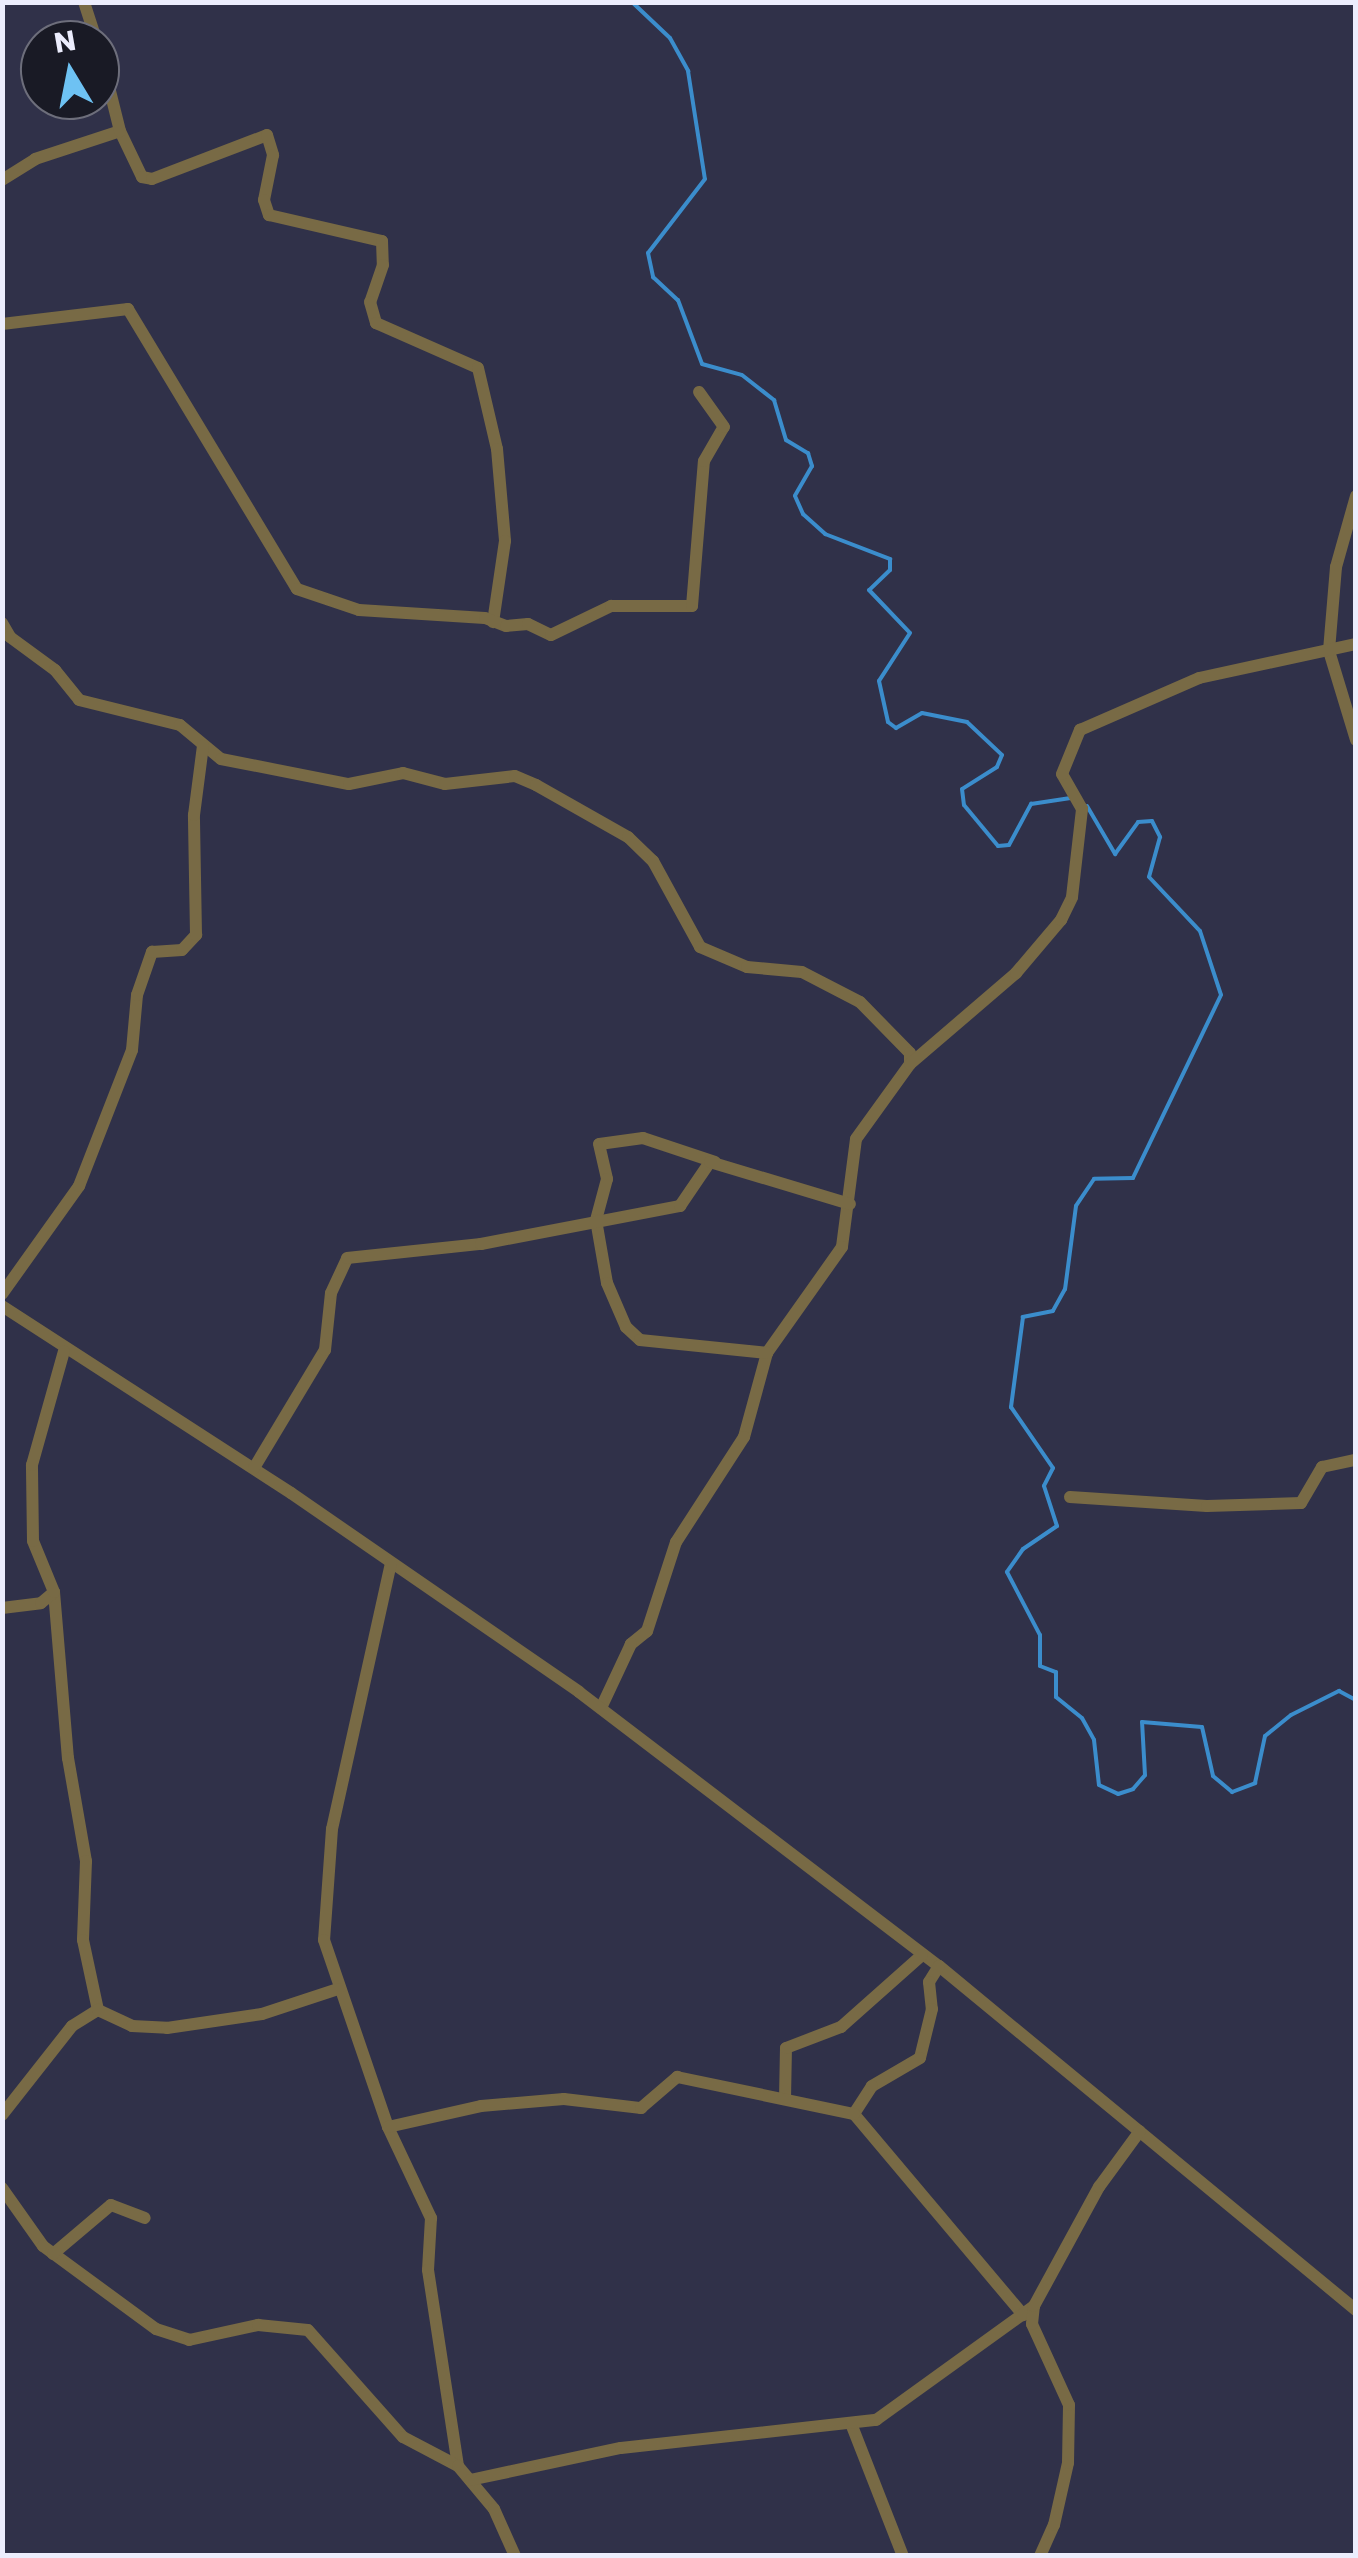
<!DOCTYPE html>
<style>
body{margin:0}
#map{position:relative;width:1358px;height:2558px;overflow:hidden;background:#303149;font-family:Poppins,sans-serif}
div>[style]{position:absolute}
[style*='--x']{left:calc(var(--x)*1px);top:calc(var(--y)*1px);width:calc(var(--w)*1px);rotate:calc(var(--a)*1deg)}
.stream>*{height:4px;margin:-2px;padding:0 2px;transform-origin:2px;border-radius:2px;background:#3b8dcc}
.street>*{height:12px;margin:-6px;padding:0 6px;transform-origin:6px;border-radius:6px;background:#786a45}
span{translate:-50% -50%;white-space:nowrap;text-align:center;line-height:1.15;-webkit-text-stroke:8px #191a25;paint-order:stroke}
.frame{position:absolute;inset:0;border:5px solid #ecedfd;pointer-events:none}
.north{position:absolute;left:20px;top:20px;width:100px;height:100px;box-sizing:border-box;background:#191a25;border:2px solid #6d6e7b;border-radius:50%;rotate:350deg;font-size:28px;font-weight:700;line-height:40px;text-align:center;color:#ecedfd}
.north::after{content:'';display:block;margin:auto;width:35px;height:45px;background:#6ec2f3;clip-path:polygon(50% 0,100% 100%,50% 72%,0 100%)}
</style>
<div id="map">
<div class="stream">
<i style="--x:632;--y:2;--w:52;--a:43.5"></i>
<i style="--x:670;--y:38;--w:38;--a:61"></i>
<i style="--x:688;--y:71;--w:109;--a:81.1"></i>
<i style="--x:705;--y:179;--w:93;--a:127.6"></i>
<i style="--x:648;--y:253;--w:25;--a:78"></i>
<i style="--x:653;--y:277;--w:34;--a:43"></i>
<i style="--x:678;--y:300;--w:68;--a:69.4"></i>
<i style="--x:702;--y:364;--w:41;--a:15.4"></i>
<i style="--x:742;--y:375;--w:41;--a:38"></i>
<i style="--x:774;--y:400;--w:42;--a:73.3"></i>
<i style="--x:786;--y:440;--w:26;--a:31"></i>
<i style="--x:808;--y:453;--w:14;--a:73"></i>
<i style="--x:812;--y:466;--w:34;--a:120"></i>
<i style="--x:795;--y:496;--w:20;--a:66"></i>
<i style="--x:803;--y:514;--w:30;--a:42"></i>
<i style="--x:825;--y:534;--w:70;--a:21"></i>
<i style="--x:890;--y:559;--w:11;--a:90"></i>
<i style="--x:890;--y:570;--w:29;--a:136"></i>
<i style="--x:869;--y:590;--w:59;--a:46.4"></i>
<i style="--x:910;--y:633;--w:57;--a:122.9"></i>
<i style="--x:879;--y:681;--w:42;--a:77.6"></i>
<i style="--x:888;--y:722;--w:10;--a:37"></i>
<i style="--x:896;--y:728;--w:30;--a:-30"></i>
<i style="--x:922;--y:713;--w:46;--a:11.3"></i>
<i style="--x:967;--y:722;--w:48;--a:43.3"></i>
<i style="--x:1002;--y:755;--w:13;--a:113"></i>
<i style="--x:997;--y:767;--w:41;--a:147.8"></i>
<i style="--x:962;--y:789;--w:16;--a:83"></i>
<i style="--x:964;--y:805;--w:53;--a:50.3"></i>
<i style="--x:998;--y:846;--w:11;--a:-5"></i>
<i style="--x:1009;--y:845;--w:47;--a:-61.8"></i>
<i style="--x:1031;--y:804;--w:40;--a:-8.5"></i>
<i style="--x:1087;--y:806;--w:56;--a:59.7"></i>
<i style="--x:1115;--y:854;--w:39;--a:-54"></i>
<i style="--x:1138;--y:822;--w:14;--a:-4"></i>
<i style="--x:1152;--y:821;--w:18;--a:63"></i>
<i style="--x:1160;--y:837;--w:41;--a:105.4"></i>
<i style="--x:1149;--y:877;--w:74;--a:46.6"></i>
<i style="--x:1200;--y:931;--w:67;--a:71.8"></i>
<i style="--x:1221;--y:995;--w:203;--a:115.7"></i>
<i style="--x:1133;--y:1178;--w:39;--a:179"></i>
<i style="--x:1094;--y:1179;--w:32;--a:124"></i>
<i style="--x:1076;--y:1206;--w:84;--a:97.5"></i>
<i style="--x:1065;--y:1289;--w:25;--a:119"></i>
<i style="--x:1053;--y:1311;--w:31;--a:169"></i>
<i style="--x:1023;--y:1317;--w:91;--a:97.6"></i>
<i style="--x:1011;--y:1407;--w:74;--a:55.5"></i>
<i style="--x:1053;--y:1468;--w:20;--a:117"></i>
<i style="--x:1044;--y:1486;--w:42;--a:72"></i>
<i style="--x:1057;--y:1526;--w:41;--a:145.9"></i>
<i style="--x:1023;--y:1549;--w:28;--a:125"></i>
<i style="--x:1007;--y:1572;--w:71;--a:62.4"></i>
<i style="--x:1040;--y:1635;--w:31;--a:90"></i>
<i style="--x:1040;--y:1666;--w:17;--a:21"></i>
<i style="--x:1056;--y:1672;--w:25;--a:90"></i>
<i style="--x:1056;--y:1697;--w:33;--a:39"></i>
<i style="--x:1082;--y:1718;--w:25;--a:61"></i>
<i style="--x:1094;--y:1740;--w:45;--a:83.7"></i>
<i style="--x:1099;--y:1785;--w:21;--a:25"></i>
<i style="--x:1118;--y:1794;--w:16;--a:-18"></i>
<i style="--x:1133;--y:1789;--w:18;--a:-49"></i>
<i style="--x:1145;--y:1775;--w:53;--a:-93.2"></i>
<i style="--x:1142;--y:1722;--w:60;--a:4.8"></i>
<i style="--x:1202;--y:1727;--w:50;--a:77.3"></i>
<i style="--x:1213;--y:1776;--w:25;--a:40"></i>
<i style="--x:1232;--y:1792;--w:25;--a:-21"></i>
<i style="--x:1255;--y:1783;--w:48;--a:-78"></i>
<i style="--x:1265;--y:1736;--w:33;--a:-39"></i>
<i style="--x:1291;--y:1715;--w:54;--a:-26.6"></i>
<i style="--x:1339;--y:1691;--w:19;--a:28"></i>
</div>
<div class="street">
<i style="--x:84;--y:2;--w:40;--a:72"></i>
<i style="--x:120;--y:131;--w:51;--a:64.4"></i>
<i style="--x:142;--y:177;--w:10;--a:11"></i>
<i style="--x:152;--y:179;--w:123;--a:-20.9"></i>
<i style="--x:267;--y:135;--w:21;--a:73"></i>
<i style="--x:273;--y:155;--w:46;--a:101.3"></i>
<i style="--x:264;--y:200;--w:16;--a:72"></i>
<i style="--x:269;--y:215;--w:116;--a:13"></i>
<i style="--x:382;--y:241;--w:24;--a:88"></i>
<i style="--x:383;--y:265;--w:39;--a:109"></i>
<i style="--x:370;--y:302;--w:22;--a:74"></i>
<i style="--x:376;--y:323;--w:111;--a:23.8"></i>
<i style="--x:478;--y:368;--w:83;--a:76.8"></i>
<i style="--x:497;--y:449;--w:92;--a:85"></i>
<i style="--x:505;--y:541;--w:82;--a:98.4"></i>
<i style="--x:2;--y:180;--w:39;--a:-32"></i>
<i style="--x:35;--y:159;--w:89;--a:-18.2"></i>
<i style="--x:120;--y:131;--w:82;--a:-104"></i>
<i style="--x:2;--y:324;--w:127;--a:-6.8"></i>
<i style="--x:128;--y:309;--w:327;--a:58.9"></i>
<i style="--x:297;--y:589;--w:65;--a:18.7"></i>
<i style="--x:359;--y:610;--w:126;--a:3.6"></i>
<i style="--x:485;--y:618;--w:22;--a:21"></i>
<i style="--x:506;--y:626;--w:22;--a:-5"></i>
<i style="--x:528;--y:624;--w:25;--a:26"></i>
<i style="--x:551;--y:635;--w:67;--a:-25.8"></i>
<i style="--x:611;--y:606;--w:81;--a:0"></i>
<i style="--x:692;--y:606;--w:145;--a:-85.3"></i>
<i style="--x:704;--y:461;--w:39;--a:-60"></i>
<i style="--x:724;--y:427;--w:43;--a:-125.5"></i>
<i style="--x:1356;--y:496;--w:74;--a:105.7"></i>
<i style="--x:1336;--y:567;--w:84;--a:94.8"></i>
<i style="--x:1329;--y:651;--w:93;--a:73.1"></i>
<i style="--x:2;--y:623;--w:16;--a:60"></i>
<i style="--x:10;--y:637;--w:56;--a:36.3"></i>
<i style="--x:55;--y:670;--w:38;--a:51"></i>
<i style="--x:79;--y:700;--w:104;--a:13.9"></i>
<i style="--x:180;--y:725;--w:53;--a:39.7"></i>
<i style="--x:221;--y:759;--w:130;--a:11.1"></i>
<i style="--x:349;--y:784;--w:55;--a:-11.5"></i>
<i style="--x:403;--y:773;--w:43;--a:14.7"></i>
<i style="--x:445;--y:784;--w:70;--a:-6.5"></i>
<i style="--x:515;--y:776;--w:23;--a:23"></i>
<i style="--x:536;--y:785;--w:106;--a:29.5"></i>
<i style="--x:628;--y:837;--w:35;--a:44"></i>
<i style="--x:653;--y:861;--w:98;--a:61.3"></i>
<i style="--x:700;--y:947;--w:51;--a:23.1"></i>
<i style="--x:747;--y:967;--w:55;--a:5.2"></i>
<i style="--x:802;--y:972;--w:65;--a:27.3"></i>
<i style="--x:860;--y:1002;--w:71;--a:45.6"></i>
<i style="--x:910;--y:1053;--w:11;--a:90"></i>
<i style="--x:910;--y:1064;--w:92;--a:125.8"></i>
<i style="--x:856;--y:1139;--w:109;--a:97.4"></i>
<i style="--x:842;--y:1247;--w:130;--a:125.3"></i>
<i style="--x:767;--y:1353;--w:87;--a:105.3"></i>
<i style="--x:744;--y:1437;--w:125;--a:122.9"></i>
<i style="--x:676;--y:1542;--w:94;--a:108"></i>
<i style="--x:647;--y:1631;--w:21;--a:141"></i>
<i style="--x:631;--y:1644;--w:71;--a:115.1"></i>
<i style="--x:910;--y:1064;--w:140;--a:-40.6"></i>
<i style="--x:1016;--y:973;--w:70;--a:-49.7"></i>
<i style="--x:1061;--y:920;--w:25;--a:-64"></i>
<i style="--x:1072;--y:897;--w:89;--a:-83.5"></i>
<i style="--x:1082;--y:809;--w:40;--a:-119.7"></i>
<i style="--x:1062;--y:774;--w:48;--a:-67.8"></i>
<i style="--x:1080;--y:730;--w:130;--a:-23.6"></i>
<i style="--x:1199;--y:678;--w:161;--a:-12.2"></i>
<i style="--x:715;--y:1162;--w:76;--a:-161.6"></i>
<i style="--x:643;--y:1138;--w:44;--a:172.2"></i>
<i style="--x:599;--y:1144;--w:36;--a:77"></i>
<i style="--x:607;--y:1179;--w:42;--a:105"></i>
<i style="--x:596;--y:1220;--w:64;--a:80.1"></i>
<i style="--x:607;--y:1283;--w:48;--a:66.6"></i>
<i style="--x:626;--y:1327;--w:19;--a:43"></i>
<i style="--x:640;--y:1340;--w:128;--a:5.8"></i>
<i style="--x:2;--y:1294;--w:133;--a:-54.5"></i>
<i style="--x:79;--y:1186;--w:146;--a:-68.7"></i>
<i style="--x:132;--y:1050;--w:55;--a:-84.8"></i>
<i style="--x:137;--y:995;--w:46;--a:-70.8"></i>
<i style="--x:152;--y:952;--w:30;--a:-4"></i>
<i style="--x:182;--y:950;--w:21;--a:-47"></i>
<i style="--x:196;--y:935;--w:120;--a:-91"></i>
<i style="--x:194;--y:815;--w:70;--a:-82.6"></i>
<i style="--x:2;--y:1306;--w:344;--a:32.9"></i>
<i style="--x:291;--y:1493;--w:350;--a:34.6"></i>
<i style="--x:579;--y:1692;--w:452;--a:37.3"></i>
<i style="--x:939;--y:1966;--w:541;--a:39.52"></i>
<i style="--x:254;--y:1468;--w:138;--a:-59"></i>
<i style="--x:325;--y:1350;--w:57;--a:-84"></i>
<i style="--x:331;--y:1293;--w:38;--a:-65"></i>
<i style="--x:347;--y:1258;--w:135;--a:-6"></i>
<i style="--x:481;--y:1244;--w:203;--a:-10.8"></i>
<i style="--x:680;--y:1206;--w:53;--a:-55.7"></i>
<i style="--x:710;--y:1162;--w:146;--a:16.7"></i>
<i style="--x:1070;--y:1497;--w:137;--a:3.8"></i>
<i style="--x:1207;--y:1506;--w:94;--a:-1.8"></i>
<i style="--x:1301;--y:1503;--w:42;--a:-59.7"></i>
<i style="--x:1322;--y:1467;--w:35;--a:-12"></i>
<i style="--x:391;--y:1563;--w:272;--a:102.5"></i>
<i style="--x:332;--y:1829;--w:111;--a:94.1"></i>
<i style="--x:324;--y:1940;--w:198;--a:71.1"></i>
<i style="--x:388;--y:2127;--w:101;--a:64.7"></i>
<i style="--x:431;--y:2218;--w:52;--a:93.3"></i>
<i style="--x:428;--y:2270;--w:198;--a:81.3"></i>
<i style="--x:54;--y:1592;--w:167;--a:85.2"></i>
<i style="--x:68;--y:1758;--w:105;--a:80.1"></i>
<i style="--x:86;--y:1861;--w:79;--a:92.2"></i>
<i style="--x:83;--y:1940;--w:72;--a:77.9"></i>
<i style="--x:2;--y:1608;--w:39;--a:-7"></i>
<i style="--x:41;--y:1603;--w:17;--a:-40"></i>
<i style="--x:54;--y:1592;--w:55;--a:-112.4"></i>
<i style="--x:33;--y:1541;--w:76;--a:-90.8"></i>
<i style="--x:32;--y:1465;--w:118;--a:-74.3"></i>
<i style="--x:939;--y:1966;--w:19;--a:122"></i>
<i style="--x:929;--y:1982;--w:27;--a:84"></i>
<i style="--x:932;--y:2009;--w:50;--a:103.8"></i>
<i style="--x:920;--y:2058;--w:56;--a:149.7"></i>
<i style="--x:872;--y:2086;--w:33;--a:123"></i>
<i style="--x:854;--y:2114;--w:263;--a:49.9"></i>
<i style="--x:785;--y:2099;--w:51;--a:-88.9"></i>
<i style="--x:786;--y:2048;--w:59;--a:-20.9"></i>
<i style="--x:841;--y:2027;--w:108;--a:-41.6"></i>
<i style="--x:2;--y:2115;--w:113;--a:-51.8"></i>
<i style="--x:72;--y:2026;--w:31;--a:-32"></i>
<i style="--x:98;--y:2010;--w:38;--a:25"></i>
<i style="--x:132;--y:2026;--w:35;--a:3"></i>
<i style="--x:167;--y:2028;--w:96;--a:-8.4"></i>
<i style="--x:262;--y:2014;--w:80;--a:-18.2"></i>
<i style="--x:388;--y:2127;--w:95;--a:-12.7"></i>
<i style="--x:481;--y:2106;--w:83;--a:-4.8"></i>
<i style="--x:564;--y:2099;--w:78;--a:6.7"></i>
<i style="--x:641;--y:2108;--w:48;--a:-40.7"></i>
<i style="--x:677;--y:2077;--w:181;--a:11.8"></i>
<i style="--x:2;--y:2188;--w:71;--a:54.7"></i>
<i style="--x:43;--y:2246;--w:140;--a:36.3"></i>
<i style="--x:156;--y:2329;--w:35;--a:18"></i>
<i style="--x:189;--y:2340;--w:71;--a:-12.3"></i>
<i style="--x:258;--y:2325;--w:50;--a:5.7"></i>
<i style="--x:308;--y:2330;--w:143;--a:48.4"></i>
<i style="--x:403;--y:2437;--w:62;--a:27.8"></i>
<i style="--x:458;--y:2466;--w:56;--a:50.1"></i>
<i style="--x:494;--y:2509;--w:51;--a:65.9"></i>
<i style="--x:53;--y:2254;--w:76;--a:-40.2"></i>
<i style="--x:111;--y:2205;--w:36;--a:21"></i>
<i style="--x:852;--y:2426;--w:140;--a:68.6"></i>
<i style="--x:470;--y:2480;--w:154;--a:-12"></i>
<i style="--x:621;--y:2448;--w:257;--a:-6.3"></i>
<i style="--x:876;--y:2420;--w:195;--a:-35.8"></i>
<i style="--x:1040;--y:2556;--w:34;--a:-66"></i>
<i style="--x:1054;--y:2525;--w:64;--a:-77.3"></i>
<i style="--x:1068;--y:2463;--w:58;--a:-89"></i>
<i style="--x:1069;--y:2405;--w:89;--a:-114.6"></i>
<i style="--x:1032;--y:2324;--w:18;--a:-84"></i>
<i style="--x:1034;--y:2306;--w:136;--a:-61.4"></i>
<i style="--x:1099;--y:2187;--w:69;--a:-53.8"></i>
</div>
<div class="frame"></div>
<div class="north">N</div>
</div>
